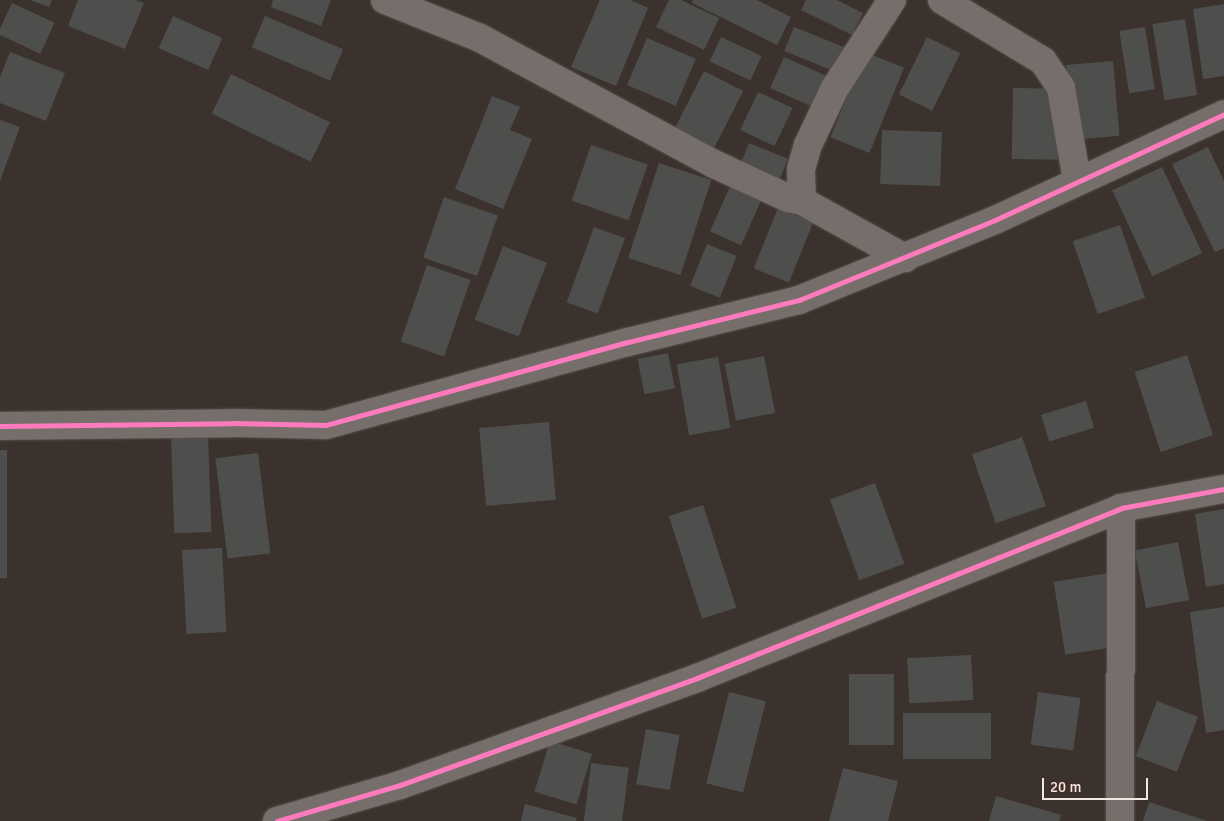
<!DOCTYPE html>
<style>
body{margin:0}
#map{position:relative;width:1224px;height:821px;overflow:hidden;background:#3b322e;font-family:Signika,sans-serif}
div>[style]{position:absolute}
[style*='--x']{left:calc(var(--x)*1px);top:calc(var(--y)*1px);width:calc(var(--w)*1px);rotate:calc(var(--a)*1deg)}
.building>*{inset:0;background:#4e4f4d;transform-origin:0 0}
.roads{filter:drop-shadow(0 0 1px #584f4b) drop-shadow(0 0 1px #584f4b)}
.minor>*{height:28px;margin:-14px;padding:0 14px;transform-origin:14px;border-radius:14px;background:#766e6a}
.cycleway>*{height:5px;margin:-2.5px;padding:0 2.5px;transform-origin:2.5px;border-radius:2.5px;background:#fd7abc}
span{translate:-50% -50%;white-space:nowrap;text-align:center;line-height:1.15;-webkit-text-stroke:4.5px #412f28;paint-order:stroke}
.scale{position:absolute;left:1042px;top:778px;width:106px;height:22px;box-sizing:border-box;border:2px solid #f2e6e1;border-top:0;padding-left:6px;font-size:15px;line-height:18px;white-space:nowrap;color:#f2e6e1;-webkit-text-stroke:4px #412f28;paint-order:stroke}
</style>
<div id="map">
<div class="building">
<i style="clip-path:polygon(30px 0,52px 0,49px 7px)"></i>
<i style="clip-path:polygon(78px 0,136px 0,144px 3px,125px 49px,68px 26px)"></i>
<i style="clip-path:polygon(273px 0,331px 0,321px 26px,271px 7px)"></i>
<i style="clip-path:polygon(600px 0,630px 0,648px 8px,616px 86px,571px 67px)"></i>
<i style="clip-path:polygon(669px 0,681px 0,719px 18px,704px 50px,656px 27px)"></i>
<i style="clip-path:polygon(693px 0,757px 0,791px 17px,777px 45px,692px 3px)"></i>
<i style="clip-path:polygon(806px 0,837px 0,863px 13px,852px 35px,801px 10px)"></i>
<i style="left:12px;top:3px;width:47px;height:34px;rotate:25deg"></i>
<i style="clip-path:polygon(1224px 4px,1224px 76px,1203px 79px,1193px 9px)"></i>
<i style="left:173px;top:16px;width:54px;height:35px;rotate:24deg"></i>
<i style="left:265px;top:16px;width:85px;height:34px;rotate:23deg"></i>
<i style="left:1185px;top:19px;width:77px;height:33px;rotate:81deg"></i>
<i style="left:794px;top:27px;width:57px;height:26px;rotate:22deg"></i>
<i style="left:1145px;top:27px;width:63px;height:26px;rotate:81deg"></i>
<i style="left:721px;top:37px;width:45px;height:27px;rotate:25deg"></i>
<i style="left:927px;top:37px;width:37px;height:64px;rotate:26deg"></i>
<i style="left:647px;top:38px;width:53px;height:51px;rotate:23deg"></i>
<i style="clip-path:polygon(10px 52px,65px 73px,46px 121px,0 103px,0 77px)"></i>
<i style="left:865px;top:52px;width:42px;height:92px;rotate:22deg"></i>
<i style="left:784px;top:57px;width:48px;height:34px;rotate:24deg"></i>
<i style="left:1113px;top:61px;width:75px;height:47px;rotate:85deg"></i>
<i style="left:704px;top:71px;width:44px;height:64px;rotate:27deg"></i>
<i style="left:231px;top:74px;width:110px;height:44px;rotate:26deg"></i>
<i style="left:1013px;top:88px;width:46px;height:71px;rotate:1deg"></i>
<i style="left:758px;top:92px;width:38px;height:42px;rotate:25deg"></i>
<i style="clip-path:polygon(492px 96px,520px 107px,510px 130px,532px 139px,503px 209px,455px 189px)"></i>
<i style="clip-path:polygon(0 120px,20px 127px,0 181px)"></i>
<i style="left:882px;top:130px;width:60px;height:54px;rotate:2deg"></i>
<i style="left:749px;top:143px;width:42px;height:24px;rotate:22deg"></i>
<i style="left:591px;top:145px;width:60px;height:59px;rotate:19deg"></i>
<i style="clip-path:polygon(1208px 147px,1224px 181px,1224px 248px,1215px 252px,1172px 164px)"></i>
<i style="left:659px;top:163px;width:55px;height:100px;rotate:18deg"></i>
<i style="left:1162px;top:167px;width:95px;height:55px;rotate:65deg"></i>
<i style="left:732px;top:182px;width:34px;height:54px;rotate:24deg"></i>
<i style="left:444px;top:197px;width:57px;height:64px;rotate:19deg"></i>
<i style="left:778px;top:208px;width:38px;height:65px;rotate:22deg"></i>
<i style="left:1120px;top:225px;width:77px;height:50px;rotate:71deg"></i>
<i style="left:594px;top:227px;width:33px;height:80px;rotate:20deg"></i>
<i style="left:707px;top:244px;width:32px;height:45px;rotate:22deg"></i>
<i style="left:503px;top:246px;width:47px;height:79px;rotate:21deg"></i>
<i style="left:427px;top:265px;width:46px;height:81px;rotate:19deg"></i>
<i style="left:668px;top:353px;width:36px;height:31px;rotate:79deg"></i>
<i style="left:1187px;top:355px;width:84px;height:55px;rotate:72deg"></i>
<i style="left:764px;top:356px;width:58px;height:40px;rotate:79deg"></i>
<i style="left:718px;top:357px;width:72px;height:42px;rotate:80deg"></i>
<i style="left:1086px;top:401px;width:28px;height:47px;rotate:73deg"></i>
<i style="left:549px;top:422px;width:78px;height:70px;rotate:85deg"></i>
<i style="left:208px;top:436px;width:96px;height:37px;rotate:88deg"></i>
<i style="left:1022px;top:437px;width:73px;height:53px;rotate:71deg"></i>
<i style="left:0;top:450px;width:7px;height:128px"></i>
<i style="left:258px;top:453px;width:101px;height:43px;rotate:83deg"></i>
<i style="left:875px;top:483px;width:86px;height:48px;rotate:70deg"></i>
<i style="left:703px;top:505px;width:108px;height:36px;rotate:72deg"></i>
<i style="clip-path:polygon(1224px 509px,1224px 584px,1206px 587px,1195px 514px)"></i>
<i style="left:1178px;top:542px;width:59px;height:44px;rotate:79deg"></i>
<i style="left:222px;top:548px;width:84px;height:40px;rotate:87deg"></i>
<i style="left:1109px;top:573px;width:74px;height:56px;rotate:81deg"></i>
<i style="clip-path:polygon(1224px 607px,1224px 730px,1206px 733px,1190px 612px)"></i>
<i style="left:971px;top:655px;width:45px;height:64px;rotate:87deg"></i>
<i style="left:894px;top:674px;width:71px;height:45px;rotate:90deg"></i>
<i style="left:729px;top:692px;width:38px;height:94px;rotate:14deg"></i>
<i style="left:1038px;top:692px;width:43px;height:53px;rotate:8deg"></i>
<i style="left:1157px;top:701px;width:44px;height:59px;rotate:21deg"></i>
<i style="left:903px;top:713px;width:88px;height:46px"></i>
<i style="left:646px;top:729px;width:34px;height:56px;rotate:10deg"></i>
<i style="left:550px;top:741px;width:44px;height:53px;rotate:17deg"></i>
<i style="left:591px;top:763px;width:38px;height:59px;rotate:7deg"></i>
<i style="clip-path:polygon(843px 768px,898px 781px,888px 821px,829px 821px)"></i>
<i style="clip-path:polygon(996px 796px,1061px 815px,1059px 821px,989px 821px)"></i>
<i style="clip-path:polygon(1149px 802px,1207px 821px,1143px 821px)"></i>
<i style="clip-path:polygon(525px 804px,577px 818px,576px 821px,521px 821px)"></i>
</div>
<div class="roads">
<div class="minor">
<i style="--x:385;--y:0;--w:102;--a:21.8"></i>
<i style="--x:480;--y:38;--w:266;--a:28.3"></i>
<i style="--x:714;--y:164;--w:81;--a:24.7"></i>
<i style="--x:788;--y:198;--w:14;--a:12"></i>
<i style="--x:802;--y:201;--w:118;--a:29"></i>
<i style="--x:942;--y:0;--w:118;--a:31.1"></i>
<i style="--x:1043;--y:61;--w:32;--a:56"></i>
<i style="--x:1061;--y:88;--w:94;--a:80.2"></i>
<i style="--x:802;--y:201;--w:32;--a:-92"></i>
<i style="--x:801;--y:169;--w:25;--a:-74"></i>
<i style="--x:808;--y:145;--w:63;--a:-64.7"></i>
<i style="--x:835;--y:88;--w:105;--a:-57.1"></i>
<i style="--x:0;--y:426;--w:233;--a:-0.7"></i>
<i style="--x:233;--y:423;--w:93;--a:1.2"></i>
<i style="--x:326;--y:425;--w:313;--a:-15.4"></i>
<i style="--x:628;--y:342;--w:176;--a:-13.8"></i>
<i style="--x:799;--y:300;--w:212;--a:-22.2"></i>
<i style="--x:995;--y:220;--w:252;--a:-24.8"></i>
<i style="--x:277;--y:821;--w:128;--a:-16.3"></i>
<i style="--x:400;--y:785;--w:316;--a:-19.8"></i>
<i style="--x:697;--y:678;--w:457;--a:-21.8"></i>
<i style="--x:1121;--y:508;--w:105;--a:-10.5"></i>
<i style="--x:1120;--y:821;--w:313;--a:-89.8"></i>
</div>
</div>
<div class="cycleway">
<i style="--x:0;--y:426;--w:233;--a:-0.7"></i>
<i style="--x:233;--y:423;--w:93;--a:1.2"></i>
<i style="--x:326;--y:425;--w:313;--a:-15.4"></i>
<i style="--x:628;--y:342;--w:176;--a:-13.8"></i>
<i style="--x:799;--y:300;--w:212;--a:-22.2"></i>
<i style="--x:995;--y:220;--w:252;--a:-24.8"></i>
<i style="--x:277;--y:821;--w:128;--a:-16.3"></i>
<i style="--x:400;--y:785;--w:316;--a:-19.8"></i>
<i style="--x:697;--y:678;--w:457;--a:-21.8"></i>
<i style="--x:1121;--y:508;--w:105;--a:-10.5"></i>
</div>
<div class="scale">20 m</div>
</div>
